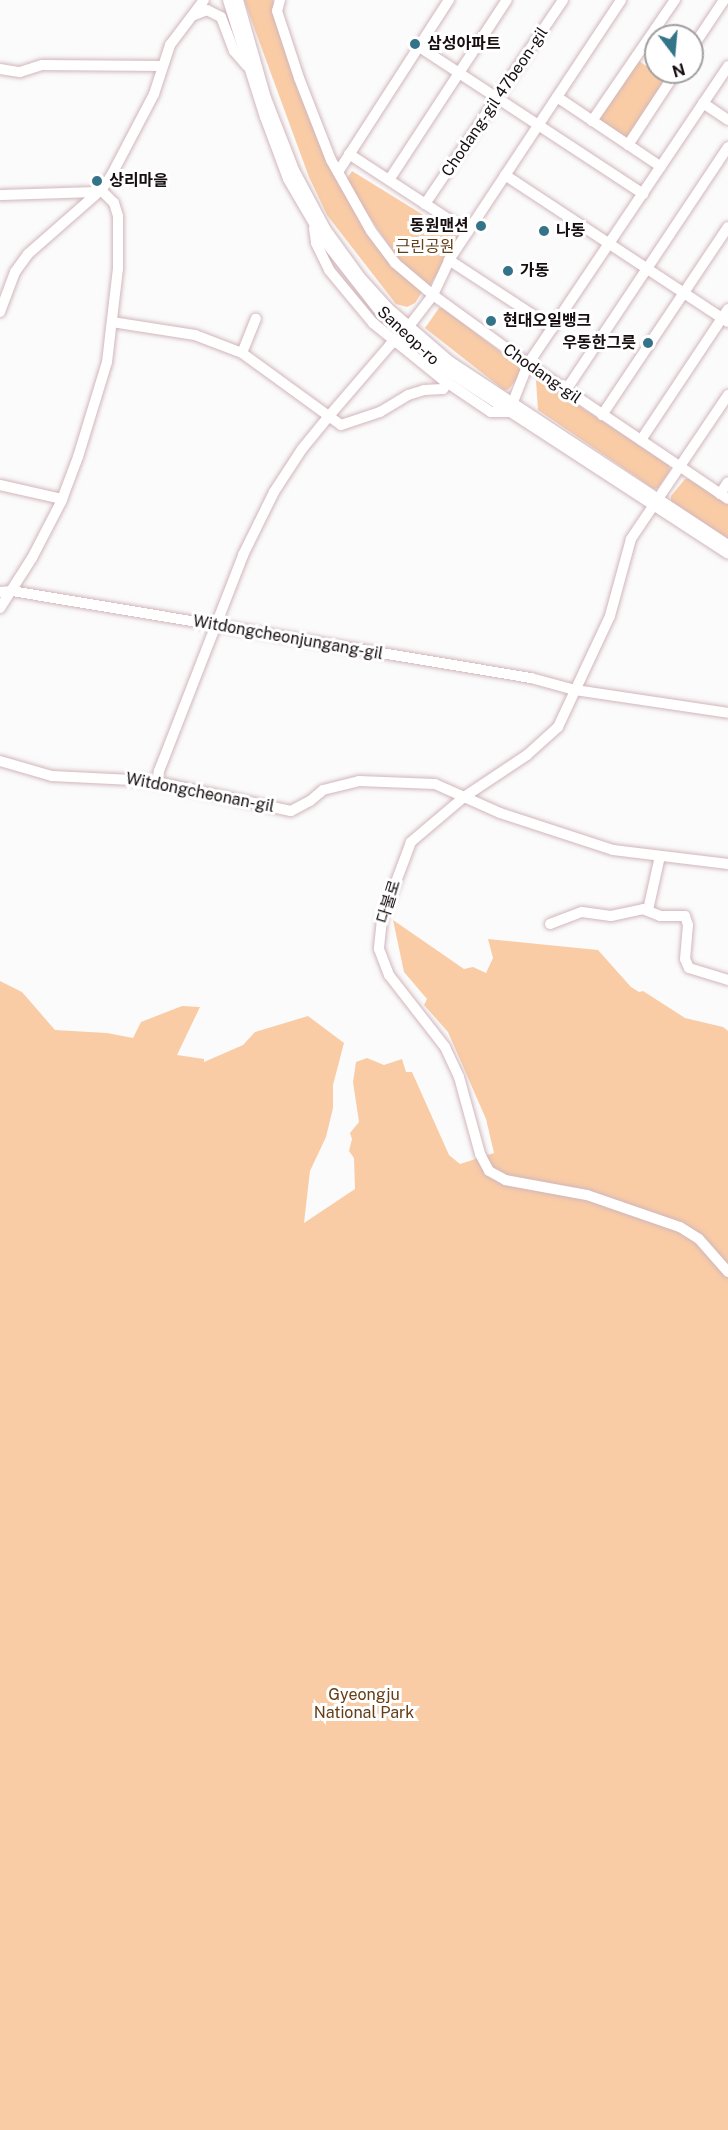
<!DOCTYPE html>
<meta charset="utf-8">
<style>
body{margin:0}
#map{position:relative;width:728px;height:2130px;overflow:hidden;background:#fbfbfb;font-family:"Public Sans","Noto Sans KR",sans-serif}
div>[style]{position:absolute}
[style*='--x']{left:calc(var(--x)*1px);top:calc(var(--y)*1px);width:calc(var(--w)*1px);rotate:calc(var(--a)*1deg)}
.green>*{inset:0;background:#f9cca6;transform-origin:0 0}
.roads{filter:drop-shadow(0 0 2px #d1b6bb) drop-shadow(0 0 2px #d1b6bb)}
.minor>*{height:10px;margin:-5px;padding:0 5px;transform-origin:5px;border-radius:5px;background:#fff}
.dots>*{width:16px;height:16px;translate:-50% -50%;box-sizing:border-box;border:3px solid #fff;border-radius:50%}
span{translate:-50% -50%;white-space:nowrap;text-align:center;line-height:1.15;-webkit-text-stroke:6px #fff;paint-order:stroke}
.poi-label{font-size:16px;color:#170e10;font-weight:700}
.left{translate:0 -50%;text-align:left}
.right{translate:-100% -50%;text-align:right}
.street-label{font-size:16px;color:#170e10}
.park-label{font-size:16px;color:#663d15}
.north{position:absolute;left:644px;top:24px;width:60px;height:60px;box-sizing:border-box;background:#fff;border:2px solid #a29f9f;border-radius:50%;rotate:164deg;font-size:16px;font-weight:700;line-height:24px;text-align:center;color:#170e10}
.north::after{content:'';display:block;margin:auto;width:21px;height:27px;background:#347488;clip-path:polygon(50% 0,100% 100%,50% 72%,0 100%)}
</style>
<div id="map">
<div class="green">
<i style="clip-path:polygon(244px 0,273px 0,332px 172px,386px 257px,422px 292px,415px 303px,407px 307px,396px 304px,327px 215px,309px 177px)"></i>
<i style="left:639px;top:61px;width:36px;height:71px;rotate:34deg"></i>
<i style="clip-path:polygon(352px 171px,462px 239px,427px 289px,399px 260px,362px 206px,346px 180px)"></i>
<i style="clip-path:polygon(439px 308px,443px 308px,520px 367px,521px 374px,508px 390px,504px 390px,425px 328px)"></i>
<i style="clip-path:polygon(540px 380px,669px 465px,670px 471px,658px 488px,654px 489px,538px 410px,536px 381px)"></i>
<i style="clip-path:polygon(685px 479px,689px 479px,728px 504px,728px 539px,671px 501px,671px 496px)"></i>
<i style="clip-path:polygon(393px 920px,464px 969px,473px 967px,486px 973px,493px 958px,488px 939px,598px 950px,631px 987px,639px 992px,643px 991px,685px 1018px,723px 1027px,728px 1031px,728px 2130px,0 2130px,0 981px,22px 992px,55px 1030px,107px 1033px,133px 1038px,141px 1022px,182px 1006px,200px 1007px,177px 1055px,204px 1059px,204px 1062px,243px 1045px,255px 1032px,308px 1016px,344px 1043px,333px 1085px,333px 1108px,326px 1137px,310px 1171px,304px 1223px,355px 1189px,354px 1158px,349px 1151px,352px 1139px,350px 1133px,359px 1122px,353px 1082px,356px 1062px,367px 1058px,384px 1065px,402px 1059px,406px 1072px,412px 1072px,449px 1155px,460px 1164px,494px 1153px,486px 1119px,448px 1032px,424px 1005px,427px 999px,404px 972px)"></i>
</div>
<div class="roads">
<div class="minor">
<i style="--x:228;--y:0;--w:123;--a:72.5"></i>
<i style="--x:265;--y:117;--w:66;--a:69.6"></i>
<i style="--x:288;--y:179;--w:69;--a:59.7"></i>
<i style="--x:323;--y:239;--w:93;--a:52"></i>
<i style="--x:380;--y:312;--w:84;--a:41.6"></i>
<i style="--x:443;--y:368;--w:340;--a:33.1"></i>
<i style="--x:238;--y:0;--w:102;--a:74.1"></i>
<i style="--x:266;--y:98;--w:77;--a:68.7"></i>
<i style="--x:294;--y:170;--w:68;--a:61.9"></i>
<i style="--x:326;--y:230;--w:58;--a:54.1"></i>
<i style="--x:360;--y:277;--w:42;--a:47.9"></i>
<i style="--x:388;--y:308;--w:81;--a:41"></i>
<i style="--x:449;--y:361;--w:334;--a:33.4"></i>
<i style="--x:280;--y:0;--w:11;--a:105"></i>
<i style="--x:277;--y:11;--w:71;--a:71.8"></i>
<i style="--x:299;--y:78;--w:88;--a:68.7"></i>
<i style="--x:331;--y:160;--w:81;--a:60.6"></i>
<i style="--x:371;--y:231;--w:40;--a:53"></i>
<i style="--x:395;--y:263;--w:50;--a:40.1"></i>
<i style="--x:433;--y:295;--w:117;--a:36"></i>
<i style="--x:528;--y:364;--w:241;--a:34"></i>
<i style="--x:194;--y:15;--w:14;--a:-21"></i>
<i style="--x:207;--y:10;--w:16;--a:27"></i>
<i style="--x:221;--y:17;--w:36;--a:69"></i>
<i style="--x:234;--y:51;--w:20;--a:49"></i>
<i style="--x:421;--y:48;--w:266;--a:33.3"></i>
<i style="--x:692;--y:48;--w:58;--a:-56.3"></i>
<i style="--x:0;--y:69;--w:20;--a:9"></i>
<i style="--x:20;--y:72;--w:23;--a:-18"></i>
<i style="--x:42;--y:65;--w:120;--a:0.5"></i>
<i style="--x:557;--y:97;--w:125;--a:33.9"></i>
<i style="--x:703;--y:103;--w:30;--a:34"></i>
<i style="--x:592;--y:121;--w:147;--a:-55.6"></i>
<i style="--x:628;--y:145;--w:87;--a:-56.7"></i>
<i style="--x:349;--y:154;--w:142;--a:33.2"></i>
<i style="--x:338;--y:172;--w:205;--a:-57.2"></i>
<i style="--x:505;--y:175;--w:267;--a:33.4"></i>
<i style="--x:389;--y:180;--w:215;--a:-56.8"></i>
<i style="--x:0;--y:195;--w:98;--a:-1.8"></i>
<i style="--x:425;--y:204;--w:246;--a:-55.9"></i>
<i style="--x:314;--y:228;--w:15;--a:82"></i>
<i style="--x:316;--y:243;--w:30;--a:64"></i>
<i style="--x:329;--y:270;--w:69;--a:50.3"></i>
<i style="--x:373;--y:323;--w:89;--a:39.1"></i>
<i style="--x:442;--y:379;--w:59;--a:34"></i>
<i style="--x:491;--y:412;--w:18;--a:0"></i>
<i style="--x:509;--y:412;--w:52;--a:-68.4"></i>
<i style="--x:528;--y:364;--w:359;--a:-56.1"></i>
<i style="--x:449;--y:260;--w:124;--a:33.2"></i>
<i style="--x:0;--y:312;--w:43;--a:-69.4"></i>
<i style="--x:15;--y:272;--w:22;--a:-54"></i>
<i style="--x:28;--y:254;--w:97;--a:-41.2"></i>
<i style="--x:101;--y:190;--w:17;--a:-54"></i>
<i style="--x:111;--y:176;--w:93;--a:-62.3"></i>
<i style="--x:154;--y:94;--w:52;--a:-71.9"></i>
<i style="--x:170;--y:45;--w:56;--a:-52.9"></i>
<i style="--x:112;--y:322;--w:84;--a:8.9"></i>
<i style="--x:195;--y:335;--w:50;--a:21"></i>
<i style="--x:242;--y:353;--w:122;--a:36"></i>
<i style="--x:341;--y:425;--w:41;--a:-18.4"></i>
<i style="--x:380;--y:412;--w:33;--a:-31"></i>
<i style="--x:408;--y:395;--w:17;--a:-17"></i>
<i style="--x:424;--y:390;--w:19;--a:-3"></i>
<i style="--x:443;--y:389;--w:8;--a:-50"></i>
<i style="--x:242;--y:353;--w:37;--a:-68"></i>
<i style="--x:566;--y:390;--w:292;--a:-56.3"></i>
<i style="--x:728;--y:395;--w:174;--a:124"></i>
<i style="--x:631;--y:539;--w:80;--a:105.3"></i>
<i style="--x:610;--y:616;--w:123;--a:115.1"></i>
<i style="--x:558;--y:727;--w:42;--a:137.9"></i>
<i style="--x:527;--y:755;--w:76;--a:146.3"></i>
<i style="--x:464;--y:797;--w:70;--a:139.7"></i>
<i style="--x:411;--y:842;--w:82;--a:110.6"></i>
<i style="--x:382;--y:919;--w:30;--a:96"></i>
<i style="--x:379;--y:949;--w:28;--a:69"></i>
<i style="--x:389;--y:975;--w:91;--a:52.1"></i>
<i style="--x:445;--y:1047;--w:33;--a:65"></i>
<i style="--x:459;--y:1077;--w:80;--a:74.7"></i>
<i style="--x:480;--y:1154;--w:19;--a:62"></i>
<i style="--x:489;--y:1171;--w:18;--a:29"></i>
<i style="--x:505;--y:1180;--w:83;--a:10.4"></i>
<i style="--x:587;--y:1195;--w:98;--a:19"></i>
<i style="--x:680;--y:1227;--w:22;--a:32"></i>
<i style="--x:699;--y:1239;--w:44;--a:48.7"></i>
<i style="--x:602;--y:415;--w:226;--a:-56.2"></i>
<i style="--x:641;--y:440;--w:157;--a:-56.4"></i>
<i style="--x:0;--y:485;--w:64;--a:12.7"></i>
<i style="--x:720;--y:494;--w:14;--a:-56"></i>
<i style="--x:0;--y:592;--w:12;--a:-5"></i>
<i style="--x:12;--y:591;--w:526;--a:9.52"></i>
<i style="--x:531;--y:678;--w:46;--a:15.3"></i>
<i style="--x:575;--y:690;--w:155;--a:8.5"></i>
<i style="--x:0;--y:608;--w:59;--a:-57.4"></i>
<i style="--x:32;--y:558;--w:63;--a:-62.6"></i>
<i style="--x:61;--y:502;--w:48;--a:-69.3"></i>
<i style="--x:78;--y:457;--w:99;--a:-73"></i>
<i style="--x:107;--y:362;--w:94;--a:-83.3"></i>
<i style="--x:118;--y:269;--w:53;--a:-90"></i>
<i style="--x:118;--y:216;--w:14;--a:-107"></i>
<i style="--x:114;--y:203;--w:18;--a:-135"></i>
<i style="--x:0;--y:761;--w:54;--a:16.1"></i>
<i style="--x:52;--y:776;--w:100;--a:2.9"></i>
<i style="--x:152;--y:781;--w:142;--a:12.2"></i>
<i style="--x:291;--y:811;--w:21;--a:-28"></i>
<i style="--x:310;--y:801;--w:17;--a:-40"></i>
<i style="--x:323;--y:790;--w:37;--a:-14"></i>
<i style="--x:359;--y:781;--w:76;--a:2.3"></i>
<i style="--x:435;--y:784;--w:71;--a:24"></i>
<i style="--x:500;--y:813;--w:119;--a:18.1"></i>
<i style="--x:613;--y:850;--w:116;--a:6.9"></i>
<i style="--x:157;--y:783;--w:12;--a:-81"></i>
<i style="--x:159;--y:771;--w:232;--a:-68.7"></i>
<i style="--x:243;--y:555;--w:70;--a:-63.8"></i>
<i style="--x:274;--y:492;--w:51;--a:-56.9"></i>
<i style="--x:302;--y:449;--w:43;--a:-50.7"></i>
<i style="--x:329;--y:416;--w:94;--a:-49.3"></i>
<i style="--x:390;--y:345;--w:17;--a:-40"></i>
<i style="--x:403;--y:334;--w:49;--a:-52.4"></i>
<i style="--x:433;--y:295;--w:38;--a:-65"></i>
<i style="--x:449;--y:260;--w:312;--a:-56.5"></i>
<i style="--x:648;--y:910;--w:55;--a:-77.5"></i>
<i style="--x:550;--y:924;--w:34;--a:-21"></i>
<i style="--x:582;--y:912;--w:29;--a:8"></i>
<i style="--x:611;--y:916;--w:33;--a:-12"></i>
<i style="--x:643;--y:909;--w:18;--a:22"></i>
<i style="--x:660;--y:916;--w:25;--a:0"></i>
<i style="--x:685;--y:916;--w:9;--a:72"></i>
<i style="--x:688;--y:925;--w:34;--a:95"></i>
<i style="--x:685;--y:959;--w:10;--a:66"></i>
<i style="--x:689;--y:968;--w:41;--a:17.1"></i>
</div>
</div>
<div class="dots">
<i style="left:415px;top:44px;background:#347488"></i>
<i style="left:97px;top:181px;background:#347488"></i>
<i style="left:481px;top:226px;background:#347488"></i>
<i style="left:544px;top:231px;background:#347488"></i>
<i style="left:508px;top:271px;background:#347488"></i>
<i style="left:491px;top:321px;background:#347488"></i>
<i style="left:648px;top:343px;background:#347488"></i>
</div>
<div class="poi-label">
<span class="left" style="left:427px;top:44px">삼성아파트</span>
<span class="left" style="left:109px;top:181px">상리마을</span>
<span class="right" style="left:469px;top:226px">동원맨션</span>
<span class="left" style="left:556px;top:231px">나동</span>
<span class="left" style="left:520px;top:271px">가동</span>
<span class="left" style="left:503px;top:321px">현대오일뱅크</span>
<span class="right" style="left:636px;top:343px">우동한그릇</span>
</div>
<div class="street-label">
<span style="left:495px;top:102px;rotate:-56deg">Chodang-gil 47beon-gil</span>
<span style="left:408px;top:336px;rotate:43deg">Saneop-ro</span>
<span style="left:542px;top:374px;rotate:35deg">Chodang-gil</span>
<span style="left:288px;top:638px;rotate:10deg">Witdongcheonjungang-gil</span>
<span style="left:200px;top:793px;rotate:11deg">Witdongcheonan-gil</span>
<span style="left:389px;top:902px;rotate:-73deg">다불로</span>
</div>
<div class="park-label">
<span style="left:425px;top:247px">근린공원</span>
<span style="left:364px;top:1704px">Gyeongju<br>National Park</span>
</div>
<div class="north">N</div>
</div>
